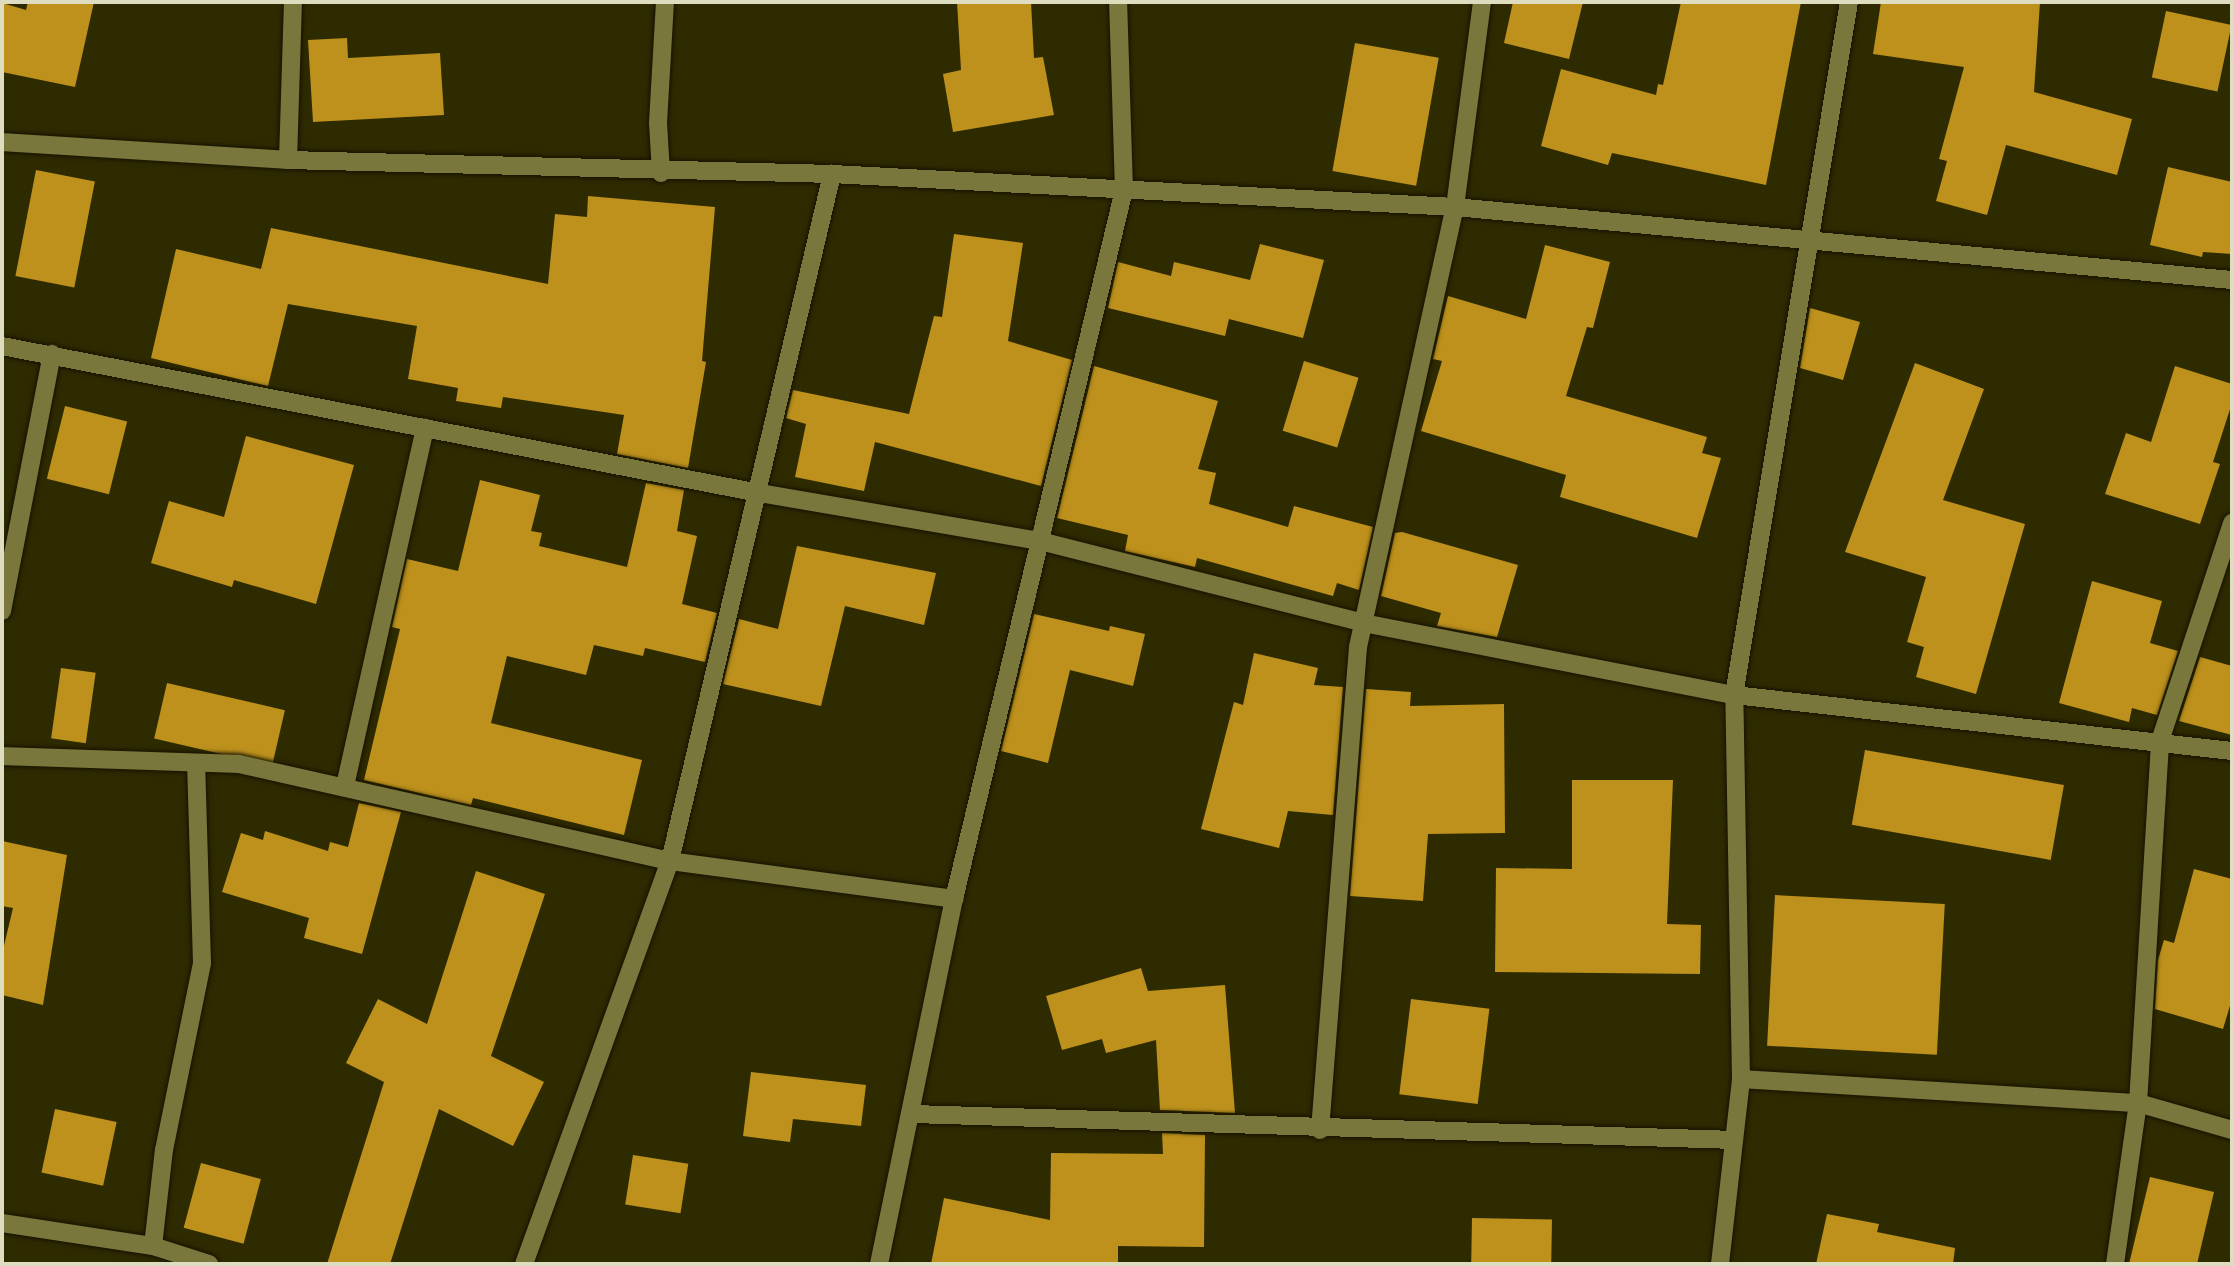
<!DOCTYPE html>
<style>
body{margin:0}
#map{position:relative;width:2234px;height:1266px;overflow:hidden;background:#2f2b00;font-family:"Fira Sans Condensed",sans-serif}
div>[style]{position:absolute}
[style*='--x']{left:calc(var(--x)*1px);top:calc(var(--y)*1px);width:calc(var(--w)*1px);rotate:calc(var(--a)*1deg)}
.building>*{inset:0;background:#bd911c;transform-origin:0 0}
.roads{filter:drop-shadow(0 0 2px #161300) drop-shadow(0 0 2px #161300)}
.minor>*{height:18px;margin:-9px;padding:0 9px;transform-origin:9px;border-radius:9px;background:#7a773c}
span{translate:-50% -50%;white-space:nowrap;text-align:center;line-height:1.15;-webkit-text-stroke:7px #2f2b00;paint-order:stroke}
.frame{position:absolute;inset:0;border:4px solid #deddbf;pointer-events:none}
</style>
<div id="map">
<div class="building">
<i style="clip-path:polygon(28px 2px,94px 2px,75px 87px,2px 72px,2px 3px,26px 10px)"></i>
<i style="clip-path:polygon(957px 2px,1031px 2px,1034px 58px,1043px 57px,1054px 115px,953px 132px,943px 74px,961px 70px)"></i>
<i style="clip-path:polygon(1513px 2px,1583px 2px,1569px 59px,1504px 43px)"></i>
<i style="clip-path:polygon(1681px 2px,1801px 2px,1766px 185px,1612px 153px,1608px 165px,1541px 146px,1561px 69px,1656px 95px,1658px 84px,1663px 85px)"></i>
<i style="clip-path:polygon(1881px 2px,2040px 2px,2034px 92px,2132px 119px,2117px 175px,2006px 145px,1987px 215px,1936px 201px,1947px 161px,1939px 159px,1964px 67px,1873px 54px)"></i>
<i style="left:2166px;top:11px;width:67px;height:68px;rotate:12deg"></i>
<i style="clip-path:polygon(347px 38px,348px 58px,440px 53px,444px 115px,313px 122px,308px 40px)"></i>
<i style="left:1355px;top:43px;width:85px;height:130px;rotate:10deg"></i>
<i style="clip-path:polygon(2168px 167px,2232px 182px,2232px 254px,2203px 252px,2202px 257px,2150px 245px)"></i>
<i style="left:36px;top:170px;width:60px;height:108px;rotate:11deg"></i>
<i style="clip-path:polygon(588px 196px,715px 207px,702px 361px,706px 362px,688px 468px,617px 454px,624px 415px,503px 397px,501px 408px,456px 401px,458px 388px,408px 379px,417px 326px,288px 304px,268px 386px,151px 358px,176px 249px,261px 269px,271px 228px,548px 284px,555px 214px,587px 217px)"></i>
<i style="clip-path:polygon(954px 234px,1023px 243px,1008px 341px,1072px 360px,1041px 486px,875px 442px,864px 491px,795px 477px,806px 424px,786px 418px,793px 390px,909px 414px,934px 316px,942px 317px)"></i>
<i style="clip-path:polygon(1260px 244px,1324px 260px,1303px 338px,1229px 319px,1225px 336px,1108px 308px,1118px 262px,1171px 276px,1174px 262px,1250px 280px)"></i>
<i style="clip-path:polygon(1545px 245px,1610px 262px,1593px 328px,1587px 327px,1566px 396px,1707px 437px,1702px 453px,1721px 458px,1697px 538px,1560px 497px,1566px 475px,1421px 431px,1442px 361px,1433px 359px,1448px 296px,1526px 319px)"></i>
<i style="clip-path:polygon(1810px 308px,1860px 322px,1843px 380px,1800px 368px)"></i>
<i style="left:1304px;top:361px;width:57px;height:73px;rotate:17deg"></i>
<i style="clip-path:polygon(1915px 363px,1984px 389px,1943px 500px,2025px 524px,1976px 694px,1916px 677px,1924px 647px,1907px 642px,1926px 577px,1845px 552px)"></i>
<i style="clip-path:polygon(1094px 366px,1218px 401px,1198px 469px,1216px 473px,1209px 504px,1288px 527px,1294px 506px,1373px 527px,1359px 590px,1337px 583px,1333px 596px,1197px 558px,1195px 567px,1125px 551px,1128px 535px,1057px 518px)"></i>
<i style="clip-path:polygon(2175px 366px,2232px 384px,2232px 403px,2213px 462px,2220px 464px,2200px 524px,2105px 494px,2126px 433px,2151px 442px)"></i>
<i style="left:65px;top:406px;width:64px;height:75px;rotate:14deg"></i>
<i style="clip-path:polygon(246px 436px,354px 465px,316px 604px,234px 580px,232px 587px,151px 563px,169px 501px,224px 517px)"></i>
<i style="clip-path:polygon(480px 480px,540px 495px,531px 531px,542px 533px,539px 546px,627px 567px,646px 483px,684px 490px,677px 531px,697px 536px,682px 604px,717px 613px,705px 662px,645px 648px,643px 656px,594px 645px,586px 675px,507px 656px,491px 723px,642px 760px,624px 835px,473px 798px,471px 805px,364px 780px,400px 629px,392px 627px,407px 559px,458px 571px)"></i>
<i style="clip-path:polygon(1402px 532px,1518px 565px,1497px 637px,1437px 626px,1441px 613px,1381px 596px,1395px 533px)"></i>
<i style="clip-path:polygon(797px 546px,936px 573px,924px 625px,845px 606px,821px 706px,723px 684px,739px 619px,778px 629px)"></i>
<i style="clip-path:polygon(2092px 581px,2162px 601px,2150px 643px,2178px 651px,2157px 715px,2132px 708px,2129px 722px,2059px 703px)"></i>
<i style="clip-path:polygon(1034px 614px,1109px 631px,1110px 626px,1145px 634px,1133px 686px,1070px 670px,1048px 763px,1001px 751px)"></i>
<i style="clip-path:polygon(1254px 653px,1318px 668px,1314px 685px,1343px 687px,1333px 815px,1288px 811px,1279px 848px,1201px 829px,1234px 702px,1243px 705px)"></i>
<i style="clip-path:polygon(2200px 657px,2232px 666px,2232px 735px,2179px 721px)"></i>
<i style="left:61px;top:668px;width:35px;height:71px;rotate:8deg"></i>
<i style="left:167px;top:683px;width:121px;height:57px;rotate:13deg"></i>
<i style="clip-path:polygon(1366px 689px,1411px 692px,1410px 706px,1504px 704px,1505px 833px,1428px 834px,1423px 901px,1350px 896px)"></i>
<i style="left:1865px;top:750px;width:202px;height:76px;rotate:10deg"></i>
<i style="clip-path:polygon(1572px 780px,1673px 780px,1667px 924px,1701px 925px,1700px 974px,1495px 972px,1496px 868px,1572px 869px)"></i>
<i style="clip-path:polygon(359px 803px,401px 812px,362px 954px,304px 938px,309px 918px,222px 892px,241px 833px,263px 840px,265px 831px,328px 851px,330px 842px,348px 847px)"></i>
<i style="clip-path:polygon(2px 841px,67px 855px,43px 1005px,2px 995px,2px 954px,13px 908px,2px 906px)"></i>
<i style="clip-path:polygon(2194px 869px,2232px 879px,2232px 999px,2223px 1029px,2155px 1009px,2158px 960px,2164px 940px,2174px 943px)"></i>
<i style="clip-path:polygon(476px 871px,545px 894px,491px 1056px,544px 1082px,513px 1146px,439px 1109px,390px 1264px,327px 1264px,384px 1082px,346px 1063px,378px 999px,427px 1024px)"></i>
<i style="left:1775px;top:895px;width:170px;height:151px;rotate:3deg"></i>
<i style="clip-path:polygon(1141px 968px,1148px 991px,1225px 985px,1235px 1113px,1160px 1110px,1156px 1040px,1106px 1053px,1102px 1039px,1062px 1050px,1046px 996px)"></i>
<i style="left:1411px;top:999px;width:79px;height:96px;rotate:7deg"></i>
<i style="clip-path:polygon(751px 1072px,866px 1085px,861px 1126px,793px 1119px,790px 1142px,743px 1136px)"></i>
<i style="left:55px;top:1109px;width:63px;height:65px;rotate:12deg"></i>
<i style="clip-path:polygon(1162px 1133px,1205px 1135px,1204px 1247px,1118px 1246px,1118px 1264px,931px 1264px,944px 1198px,1050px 1220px,1051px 1153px,1163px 1154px)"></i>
<i style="left:633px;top:1155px;width:56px;height:50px;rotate:9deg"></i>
<i style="left:201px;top:1163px;width:62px;height:67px;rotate:15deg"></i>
<i style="clip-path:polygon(2150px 1177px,2214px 1192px,2197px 1264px,2129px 1264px)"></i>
<i style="clip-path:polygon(1827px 1214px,1879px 1224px,1877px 1232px,1955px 1248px,1953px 1264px,1816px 1264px)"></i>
<i style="left:1472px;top:1218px;width:80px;height:46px;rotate:1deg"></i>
</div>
<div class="roads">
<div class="minor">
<i style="--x:2;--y:142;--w:287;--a:3.6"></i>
<i style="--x:288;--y:160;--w:544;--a:1.47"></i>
<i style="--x:832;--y:174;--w:624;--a:3.03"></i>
<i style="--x:1455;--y:207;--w:780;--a:5.37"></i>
<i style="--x:288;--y:160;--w:158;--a:-88.2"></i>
<i style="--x:661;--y:173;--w:50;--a:-93.4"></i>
<i style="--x:658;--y:123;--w:121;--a:-86.7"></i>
<i style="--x:2;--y:346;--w:771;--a:10.99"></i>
<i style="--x:759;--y:493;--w:285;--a:9.7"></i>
<i style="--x:1040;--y:541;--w:333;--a:14.2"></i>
<i style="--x:1363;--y:623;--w:378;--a:11"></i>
<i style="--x:1734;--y:695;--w:501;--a:6.42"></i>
<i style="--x:2;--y:611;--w:262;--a:-79"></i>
<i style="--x:2;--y:756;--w:237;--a:1.9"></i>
<i style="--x:239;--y:764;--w:442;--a:12.7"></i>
<i style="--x:670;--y:861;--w:287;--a:7.6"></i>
<i style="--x:345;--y:786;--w:367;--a:-77.4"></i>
<i style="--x:1741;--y:1079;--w:398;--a:3.5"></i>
<i style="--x:2138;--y:1103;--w:98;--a:16"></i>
<i style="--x:913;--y:1114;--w:821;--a:1.81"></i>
<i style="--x:1320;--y:1130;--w:484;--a:-85.5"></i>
<i style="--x:1358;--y:647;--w:451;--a:-77.6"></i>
<i style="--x:1455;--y:207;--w:207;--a:-82.5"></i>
<i style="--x:2;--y:1223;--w:153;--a:8.7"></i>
<i style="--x:153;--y:1246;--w:59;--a:17.8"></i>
<i style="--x:153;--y:1246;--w:97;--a:-83.5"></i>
<i style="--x:164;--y:1150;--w:191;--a:-78.5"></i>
<i style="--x:202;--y:963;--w:200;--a:-91.7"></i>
<i style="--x:524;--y:1264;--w:429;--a:-70.1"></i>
<i style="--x:670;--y:861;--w:706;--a:-76.73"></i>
<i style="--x:879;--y:1264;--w:373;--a:-78.4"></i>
<i style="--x:954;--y:899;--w:729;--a:-76.52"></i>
<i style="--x:1124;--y:190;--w:188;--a:-91.8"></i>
<i style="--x:1720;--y:1264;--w:186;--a:-83.5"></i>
<i style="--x:1741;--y:1079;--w:384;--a:-91"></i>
<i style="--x:1734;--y:695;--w:702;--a:-80.58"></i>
<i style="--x:2115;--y:1264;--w:163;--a:-81.9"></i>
<i style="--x:2138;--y:1103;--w:363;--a:-86.5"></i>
<i style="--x:2160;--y:741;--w:230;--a:-71.7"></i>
</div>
</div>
<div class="frame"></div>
</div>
